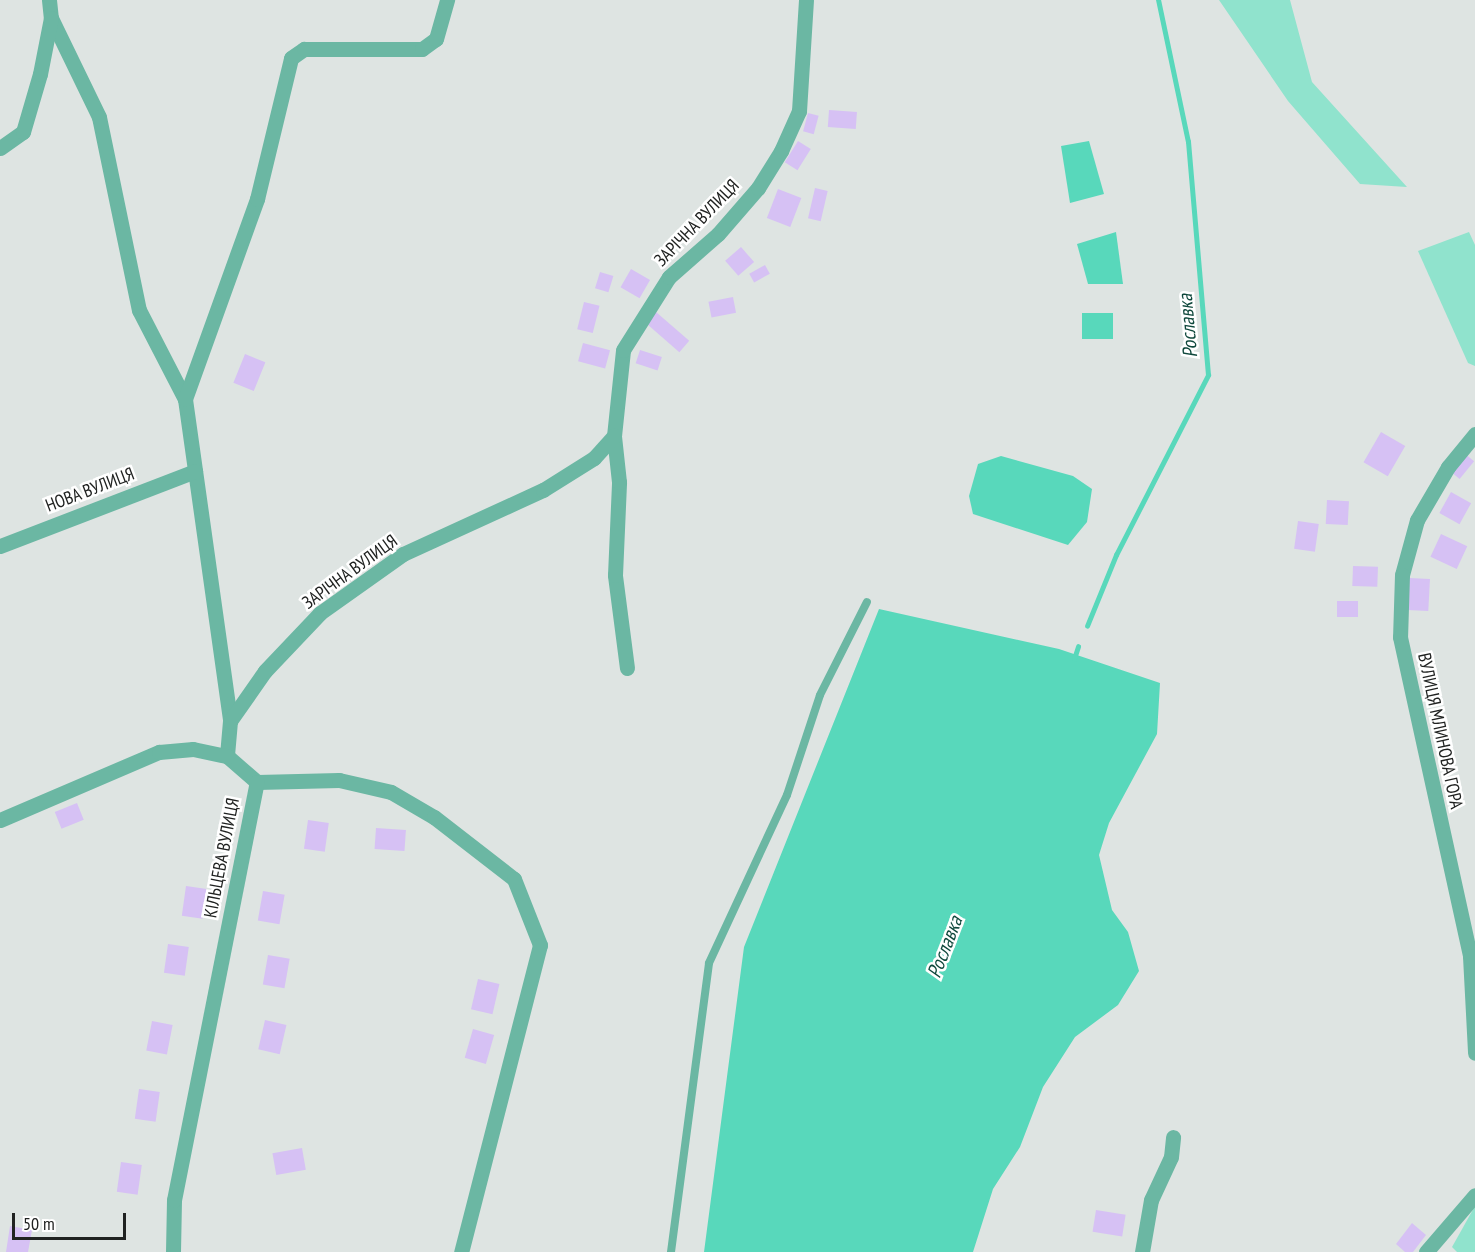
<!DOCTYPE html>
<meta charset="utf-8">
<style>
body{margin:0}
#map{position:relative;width:1475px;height:1252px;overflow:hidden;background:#dee4e2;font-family:"PT Sans Narrow",sans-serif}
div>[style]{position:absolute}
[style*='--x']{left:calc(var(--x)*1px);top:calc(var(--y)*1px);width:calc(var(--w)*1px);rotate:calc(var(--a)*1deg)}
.green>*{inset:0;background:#90e3cd}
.water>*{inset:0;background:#58d8bb;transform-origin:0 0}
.stream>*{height:4.5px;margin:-2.25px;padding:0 2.25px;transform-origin:2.25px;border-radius:2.25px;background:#58d8bb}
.building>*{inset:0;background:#d6c1f4;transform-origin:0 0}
.service>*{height:8px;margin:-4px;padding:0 4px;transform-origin:4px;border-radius:4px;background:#6bb7a3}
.minor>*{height:15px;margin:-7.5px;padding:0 7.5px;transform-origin:7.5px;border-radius:7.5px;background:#6bb7a3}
span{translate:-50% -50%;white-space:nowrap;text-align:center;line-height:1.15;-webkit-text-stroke:5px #fff;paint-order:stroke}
.street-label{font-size:18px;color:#202221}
.water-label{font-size:20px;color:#0f483c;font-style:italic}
.scale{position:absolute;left:12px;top:1213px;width:114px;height:27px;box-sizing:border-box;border:3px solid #202221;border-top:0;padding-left:8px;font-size:18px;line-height:21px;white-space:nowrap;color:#202221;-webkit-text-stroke:4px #fff;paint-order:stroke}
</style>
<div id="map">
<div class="green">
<i style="clip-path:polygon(1219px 0,1290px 0,1312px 82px,1407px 187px,1360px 184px,1288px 101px)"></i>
<i style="clip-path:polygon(1469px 232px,1475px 245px,1475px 366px,1468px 363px,1418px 251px)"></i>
<i style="clip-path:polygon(1475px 1206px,1475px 1252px,1457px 1252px,1452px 1247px)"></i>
</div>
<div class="water">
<i style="clip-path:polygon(1089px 141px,1104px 194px,1070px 203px,1061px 146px)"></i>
<i style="clip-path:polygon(1116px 232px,1123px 284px,1088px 284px,1077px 244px)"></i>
<i style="left:1082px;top:313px;width:31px;height:26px"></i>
<i style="clip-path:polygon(1001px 456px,1073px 476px,1092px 489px,1087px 522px,1068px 545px,973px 514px,969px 496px,978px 464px)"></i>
<i style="clip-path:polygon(879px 609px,1059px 649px,1160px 683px,1157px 734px,1109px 823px,1099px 855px,1112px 910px,1128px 932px,1139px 971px,1118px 1005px,1075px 1037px,1043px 1087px,1020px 1147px,993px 1189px,973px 1252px,704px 1252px,744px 947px)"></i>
</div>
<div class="stream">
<i style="--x:1087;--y:626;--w:77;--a:-67.8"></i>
<i style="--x:1116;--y:555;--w:202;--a:-62.9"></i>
<i style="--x:1208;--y:375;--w:234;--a:-94.9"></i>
<i style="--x:1188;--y:142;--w:145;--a:-101.9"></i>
<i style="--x:1074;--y:659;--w:13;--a:-72"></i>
</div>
<div class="building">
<i style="left:829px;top:110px;width:28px;height:17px;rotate:4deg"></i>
<i style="left:808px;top:113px;width:11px;height:19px;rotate:15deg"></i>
<i style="left:798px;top:141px;width:15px;height:25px;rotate:32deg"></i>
<i style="left:815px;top:188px;width:13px;height:31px;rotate:13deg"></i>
<i style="left:778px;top:189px;width:25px;height:31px;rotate:21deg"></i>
<i style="left:741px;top:247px;width:20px;height:21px;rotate:49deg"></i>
<i style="left:765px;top:265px;width:10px;height:18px;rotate:61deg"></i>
<i style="left:631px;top:269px;width:22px;height:21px;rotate:30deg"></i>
<i style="left:600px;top:272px;width:14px;height:17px;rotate:17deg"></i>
<i style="left:733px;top:297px;width:16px;height:25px;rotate:79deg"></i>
<i style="left:584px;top:302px;width:16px;height:28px;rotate:14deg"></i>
<i style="left:656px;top:312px;width:44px;height:15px;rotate:41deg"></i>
<i style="left:583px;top:343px;width:28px;height:19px;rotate:15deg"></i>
<i style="left:640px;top:350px;width:23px;height:14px;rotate:18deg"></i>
<i style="left:245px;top:354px;width:22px;height:31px;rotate:22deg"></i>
<i style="left:1381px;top:432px;width:28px;height:35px;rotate:30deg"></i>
<i style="left:1464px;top:453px;width:13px;height:23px;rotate:39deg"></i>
<i style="left:1451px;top:492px;width:23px;height:24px;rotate:29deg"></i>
<i style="left:1327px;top:500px;width:22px;height:24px;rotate:3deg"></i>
<i style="left:1298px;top:521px;width:21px;height:28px;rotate:8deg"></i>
<i style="left:1441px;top:534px;width:29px;height:25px;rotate:25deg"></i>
<i style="left:1353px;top:566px;width:25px;height:20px;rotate:2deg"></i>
<i style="left:1409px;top:578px;width:21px;height:32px;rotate:3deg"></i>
<i style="left:1358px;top:601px;width:16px;height:21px;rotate:90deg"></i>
<i style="left:77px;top:803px;width:18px;height:24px;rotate:68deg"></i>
<i style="left:308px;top:820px;width:21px;height:29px;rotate:8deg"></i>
<i style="left:376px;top:828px;width:30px;height:21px;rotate:4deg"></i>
<i style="left:186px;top:886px;width:21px;height:30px;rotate:8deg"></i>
<i style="left:263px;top:891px;width:22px;height:30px;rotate:10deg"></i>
<i style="left:168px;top:944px;width:21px;height:29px;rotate:8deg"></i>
<i style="left:268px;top:955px;width:22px;height:30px;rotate:10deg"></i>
<i style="left:478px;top:979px;width:22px;height:31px;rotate:13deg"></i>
<i style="left:265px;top:1020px;width:22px;height:30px;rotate:13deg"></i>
<i style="left:152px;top:1021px;width:21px;height:30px;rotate:11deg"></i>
<i style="left:473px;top:1029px;width:22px;height:30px;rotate:16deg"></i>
<i style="left:139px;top:1089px;width:21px;height:30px;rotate:8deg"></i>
<i style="left:302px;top:1148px;width:22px;height:30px;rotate:80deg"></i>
<i style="left:121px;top:1162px;width:21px;height:30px;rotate:8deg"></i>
<i style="left:1096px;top:1210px;width:30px;height:22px;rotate:9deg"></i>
<i style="clip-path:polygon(1412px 1223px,1426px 1235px,1413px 1252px,1405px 1252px,1396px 1244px)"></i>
<i style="clip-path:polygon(10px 1226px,32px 1230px,28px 1252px,6px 1252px)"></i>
</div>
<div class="service">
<i style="--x:671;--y:1252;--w:291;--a:-82.5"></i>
<i style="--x:709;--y:963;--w:185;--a:-65.1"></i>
<i style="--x:787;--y:795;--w:105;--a:-71.7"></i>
<i style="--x:820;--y:695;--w:104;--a:-63.2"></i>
</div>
<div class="minor">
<i style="--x:49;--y:0;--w:18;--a:84"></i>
<i style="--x:51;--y:18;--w:110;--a:64.1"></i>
<i style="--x:99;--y:117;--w:197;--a:78.3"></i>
<i style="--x:139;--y:310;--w:100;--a:62.7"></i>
<i style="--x:185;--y:399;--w:325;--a:82"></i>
<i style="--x:230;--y:721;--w:35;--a:95"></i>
<i style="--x:227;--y:756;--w:40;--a:41"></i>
<i style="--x:0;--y:148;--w:28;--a:-35"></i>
<i style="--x:23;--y:132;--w:60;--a:-73.7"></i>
<i style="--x:40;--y:74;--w:57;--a:-78.9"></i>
<i style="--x:185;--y:399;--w:213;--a:-70.2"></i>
<i style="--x:257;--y:199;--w:145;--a:-76.4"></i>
<i style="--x:291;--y:58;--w:16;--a:-35"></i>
<i style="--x:304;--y:49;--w:118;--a:0"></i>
<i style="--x:422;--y:49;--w:17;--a:-36"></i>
<i style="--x:436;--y:39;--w:41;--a:-74.2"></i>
<i style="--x:1475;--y:434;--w:43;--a:129.3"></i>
<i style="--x:1448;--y:467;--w:61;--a:120.3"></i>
<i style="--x:1417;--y:520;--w:57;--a:105.3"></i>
<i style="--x:1402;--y:575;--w:62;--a:91.8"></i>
<i style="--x:1400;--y:637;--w:327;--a:77.6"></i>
<i style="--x:1470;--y:956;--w:97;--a:87"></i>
<i style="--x:0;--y:546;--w:209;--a:-21"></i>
<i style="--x:627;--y:668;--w:94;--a:-97.4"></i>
<i style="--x:615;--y:575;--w:93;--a:-87.5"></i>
<i style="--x:619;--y:482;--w:46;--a:-96.2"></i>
<i style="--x:614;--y:436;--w:86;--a:-84"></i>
<i style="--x:623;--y:350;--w:86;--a:-57.8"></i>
<i style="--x:669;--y:277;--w:65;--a:-41.3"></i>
<i style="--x:718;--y:234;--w:61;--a:-49"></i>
<i style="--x:758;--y:188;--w:44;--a:-58.1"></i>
<i style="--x:781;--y:151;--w:44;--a:-65.8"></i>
<i style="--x:799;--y:111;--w:111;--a:-86.4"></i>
<i style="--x:230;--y:721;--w:61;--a:-55"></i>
<i style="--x:265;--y:671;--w:80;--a:-46.5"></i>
<i style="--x:320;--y:613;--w:102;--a:-35.4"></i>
<i style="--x:403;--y:554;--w:154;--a:-24.6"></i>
<i style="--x:543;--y:490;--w:60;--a:-32.1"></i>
<i style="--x:594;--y:458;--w:30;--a:-48"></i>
<i style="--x:257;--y:782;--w:82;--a:-1.4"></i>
<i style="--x:339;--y:780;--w:53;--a:13"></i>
<i style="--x:391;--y:792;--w:50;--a:30.2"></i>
<i style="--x:434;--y:817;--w:101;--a:37.8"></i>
<i style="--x:514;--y:879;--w:71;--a:68.5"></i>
<i style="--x:540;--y:945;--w:317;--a:104.4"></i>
<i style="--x:0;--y:820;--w:173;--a:-23.2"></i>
<i style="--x:159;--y:752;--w:34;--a:-5"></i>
<i style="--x:193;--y:749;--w:35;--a:12"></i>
<i style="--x:173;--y:1252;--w:52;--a:-88.9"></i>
<i style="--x:174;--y:1200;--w:426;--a:-78.8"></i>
<i style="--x:1142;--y:1252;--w:53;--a:-80.2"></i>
<i style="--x:1151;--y:1200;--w:47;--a:-65.1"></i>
<i style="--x:1171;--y:1157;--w:20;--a:-84"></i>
<i style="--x:1426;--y:1252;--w:75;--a:-49.3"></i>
</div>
<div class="street-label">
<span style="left:697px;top:223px;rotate:-46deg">ЗАРІЧНА ВУЛИЦЯ</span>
<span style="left:90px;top:490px;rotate:-21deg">НОВА ВУЛИЦЯ</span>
<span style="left:350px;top:572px;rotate:-36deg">ЗАРІЧНА ВУЛИЦЯ</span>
<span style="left:1440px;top:731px;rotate:78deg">ВУЛИЦЯ МЛИНОВА ГОРА</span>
<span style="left:222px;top:858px;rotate:-79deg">КІЛЬЦЕВА ВУЛИЦЯ</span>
</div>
<div class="water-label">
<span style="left:1188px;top:326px;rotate:-95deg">Рославка</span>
<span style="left:945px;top:947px;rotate:-69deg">Рославка</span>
</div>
<div class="scale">50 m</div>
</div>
